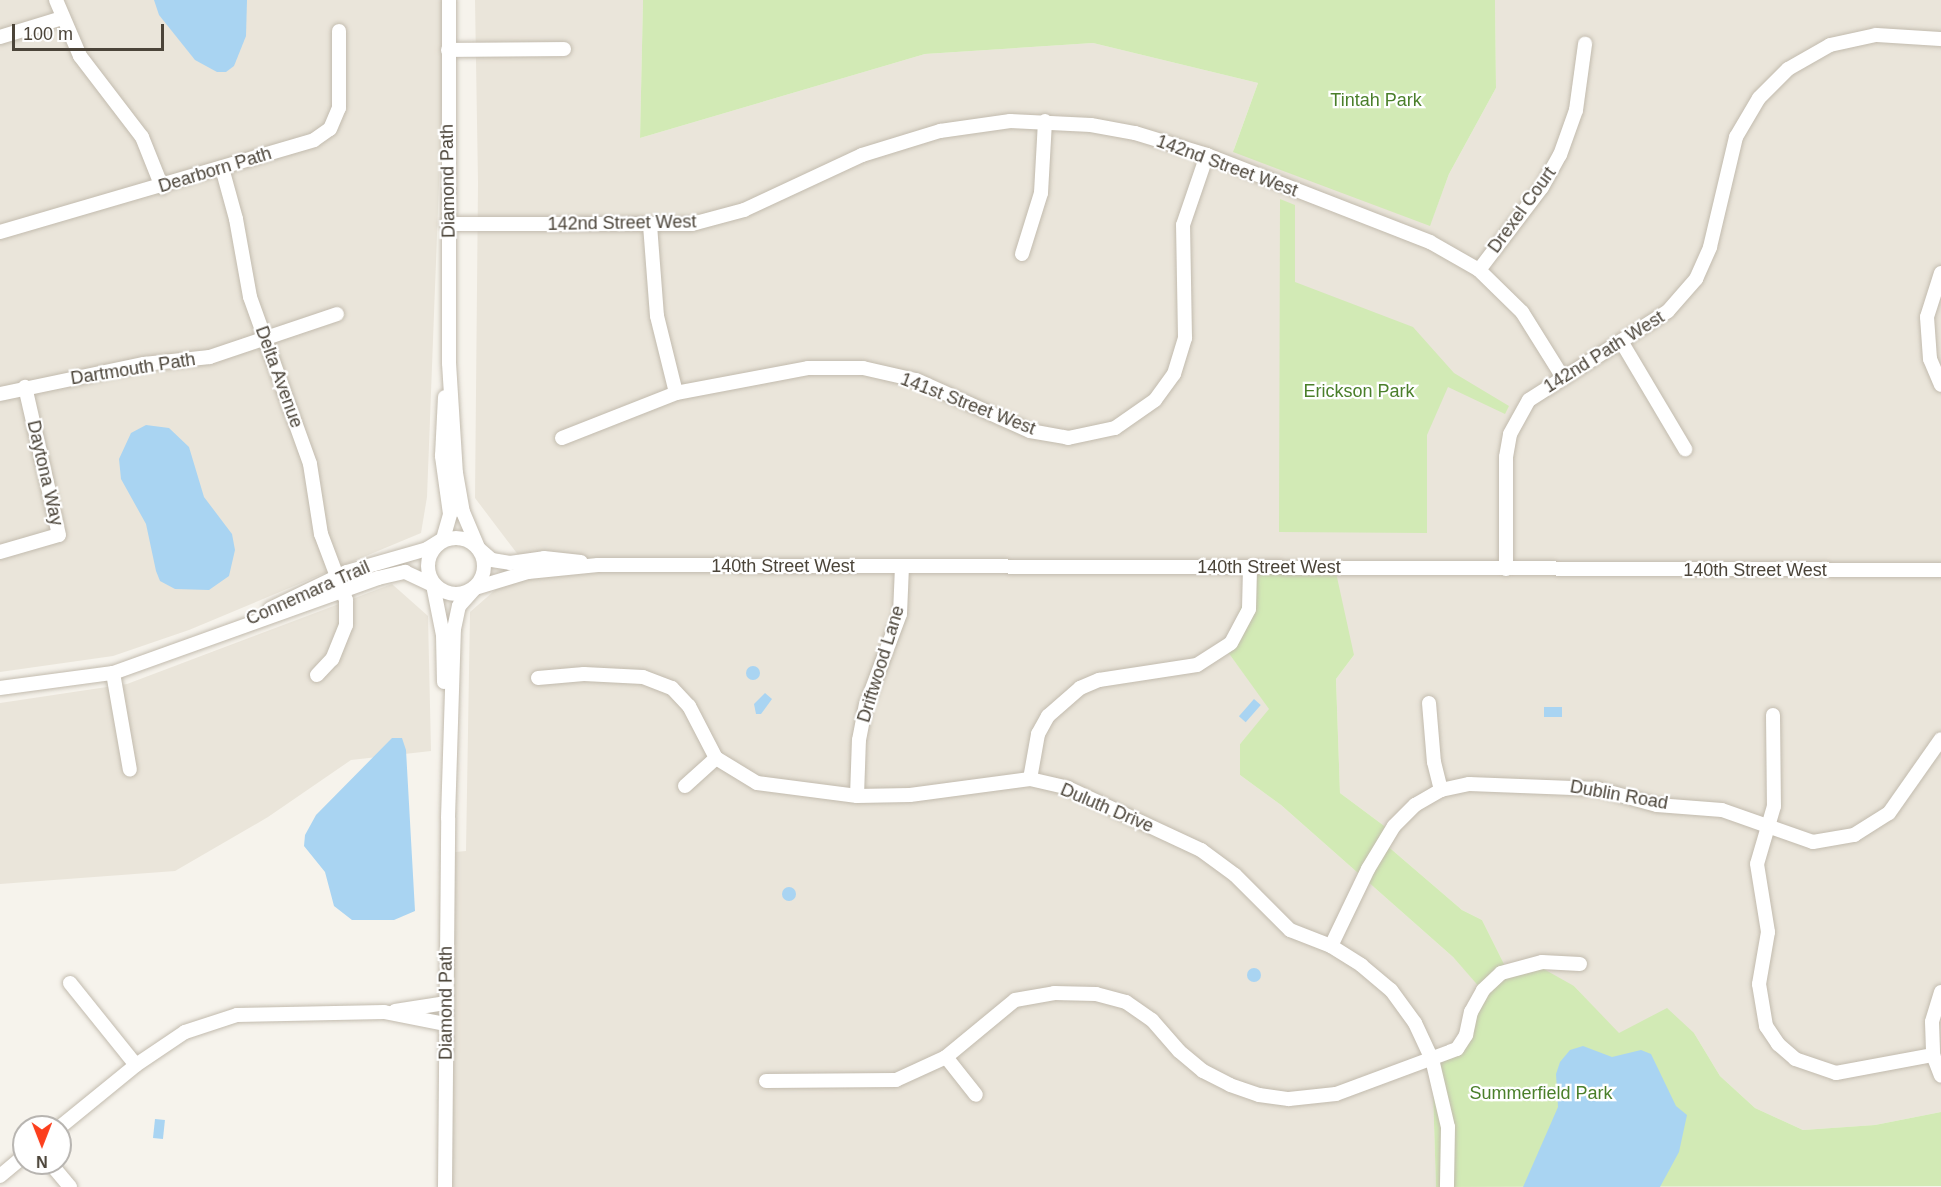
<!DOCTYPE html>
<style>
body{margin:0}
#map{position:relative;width:1941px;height:1187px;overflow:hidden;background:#f6f3ec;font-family:Helvetica,sans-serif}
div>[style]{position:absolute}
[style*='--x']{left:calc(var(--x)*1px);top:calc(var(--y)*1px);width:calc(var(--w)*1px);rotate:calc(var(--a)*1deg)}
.residential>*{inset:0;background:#eae5da}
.green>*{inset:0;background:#d2eab5}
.water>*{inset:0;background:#a9d4f2;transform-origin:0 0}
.round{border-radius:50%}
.roads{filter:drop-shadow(0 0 2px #c2bbae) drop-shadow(0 0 2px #c2bbae)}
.minor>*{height:14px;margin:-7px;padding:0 7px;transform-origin:7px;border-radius:7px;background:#fff}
.minor>.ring{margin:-7px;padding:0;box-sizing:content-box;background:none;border:14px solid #fff;border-radius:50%}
span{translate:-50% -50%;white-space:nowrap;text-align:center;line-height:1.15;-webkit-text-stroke:4.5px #fff;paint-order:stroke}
.park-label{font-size:18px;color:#4a7f2a}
.street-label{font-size:18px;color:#4b4439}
.north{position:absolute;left:12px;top:1115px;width:60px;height:60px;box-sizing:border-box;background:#fff;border:2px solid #b7b4b0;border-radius:50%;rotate:180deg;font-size:16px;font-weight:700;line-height:24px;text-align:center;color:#4b4439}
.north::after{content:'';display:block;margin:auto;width:21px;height:27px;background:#fc3f1d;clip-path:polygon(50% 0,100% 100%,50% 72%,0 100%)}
.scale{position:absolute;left:12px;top:24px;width:152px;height:27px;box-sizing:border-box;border:3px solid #4b4439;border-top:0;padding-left:8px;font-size:18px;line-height:21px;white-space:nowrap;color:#4b4439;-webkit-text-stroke:4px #fff;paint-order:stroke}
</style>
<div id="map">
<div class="residential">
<i style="clip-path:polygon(0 0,446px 0,427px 497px,421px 533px,189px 630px,113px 656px,0 672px)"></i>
<i style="clip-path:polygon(475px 0,643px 0,640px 138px,925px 54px,1093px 43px,1258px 83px,1234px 149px,1431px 222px,1449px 174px,1496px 88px,1495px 0,1941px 0,1941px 1112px,1875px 1125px,1803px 1130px,1755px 1108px,1720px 1076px,1694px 1033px,1619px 1034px,1574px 986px,1507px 970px,1482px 920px,1462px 910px,1384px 843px,1391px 831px,1340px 793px,1336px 679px,1354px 655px,1250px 584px,1225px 648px,1270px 709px,1240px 744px,1240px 775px,1281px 805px,1453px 957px,1483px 990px,1466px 1035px,1432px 1059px,1436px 1187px,445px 1187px,445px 853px,466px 851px,470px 612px,525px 564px,475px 498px,478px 183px)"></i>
<i style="clip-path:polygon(392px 584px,428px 616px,431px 751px,351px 760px,268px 817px,175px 871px,0 884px,0 703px,127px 684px)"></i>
</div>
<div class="green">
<i style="clip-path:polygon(643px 0,1495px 0,1496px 88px,1449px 174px,1430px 226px,1233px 152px,1258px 83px,1093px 43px,925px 54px,640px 138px)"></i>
<i style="clip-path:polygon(1280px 199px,1295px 205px,1295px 282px,1413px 327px,1454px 373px,1509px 406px,1505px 414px,1448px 387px,1427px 435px,1427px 533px,1279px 532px)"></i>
<i style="clip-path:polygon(1250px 567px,1335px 568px,1354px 655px,1336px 679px,1340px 793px,1391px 831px,1384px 843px,1462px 910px,1482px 920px,1507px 970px,1533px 963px,1574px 986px,1619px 1033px,1667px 1008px,1694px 1033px,1720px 1076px,1755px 1108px,1803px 1130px,1875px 1125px,1941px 1112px,1941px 1186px,1436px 1187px,1432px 1059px,1457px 1049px,1482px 990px,1453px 957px,1281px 805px,1240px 775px,1240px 744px,1269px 709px,1225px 648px,1250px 584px)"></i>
</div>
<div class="water">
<i style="clip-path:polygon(154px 0,247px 0,246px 36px,234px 66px,226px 72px,217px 72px,195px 60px,159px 15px)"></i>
<i style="clip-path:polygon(146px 425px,169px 428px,189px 447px,204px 497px,232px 534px,235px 550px,229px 576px,209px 590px,175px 589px,160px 581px,156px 571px,146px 524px,121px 479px,119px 459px,131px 433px)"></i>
<i class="round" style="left:746px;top:666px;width:14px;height:14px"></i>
<i style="clip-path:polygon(765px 693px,772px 699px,761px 714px,756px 714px,754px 704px)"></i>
<i style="left:1254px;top:699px;width:9px;height:23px;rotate:41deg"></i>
<i style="left:1544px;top:707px;width:18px;height:10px"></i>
<i style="clip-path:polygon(392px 738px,402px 738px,406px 750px,415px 911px,394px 920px,352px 920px,334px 906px,325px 872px,304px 846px,305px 835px,316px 815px)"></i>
<i class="round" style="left:782px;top:887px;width:14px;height:14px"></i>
<i class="round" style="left:1247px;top:968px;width:14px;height:14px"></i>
<i style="clip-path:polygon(1583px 1046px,1612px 1057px,1641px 1050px,1651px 1054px,1676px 1106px,1687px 1115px,1679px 1152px,1660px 1187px,1523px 1187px,1558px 1107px,1556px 1074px,1560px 1062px,1570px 1050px)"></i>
<i style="left:155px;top:1119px;width:10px;height:19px;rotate:6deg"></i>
</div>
<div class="roads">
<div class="minor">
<i style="--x:56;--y:0;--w:61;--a:66.8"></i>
<i style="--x:80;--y:56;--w:102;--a:52.6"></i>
<i style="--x:142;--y:137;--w:54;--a:68.2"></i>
<i style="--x:449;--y:0;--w:363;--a:90"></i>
<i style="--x:449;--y:363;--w:110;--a:86.4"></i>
<i style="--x:456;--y:473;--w:40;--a:80"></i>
<i style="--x:463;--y:512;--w:39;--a:67"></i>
<i style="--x:478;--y:548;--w:18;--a:41"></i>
<i style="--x:492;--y:560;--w:18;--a:9"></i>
<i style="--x:510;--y:563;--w:34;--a:-8"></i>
<i style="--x:544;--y:558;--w:37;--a:6"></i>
<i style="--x:0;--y:37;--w:65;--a:-17"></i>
<i style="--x:448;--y:50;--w:116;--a:-0.5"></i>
<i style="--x:222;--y:168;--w:53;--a:74.6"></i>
<i style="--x:236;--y:219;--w:79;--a:79.8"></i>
<i style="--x:250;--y:297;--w:177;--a:70.2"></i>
<i style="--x:310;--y:464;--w:71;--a:81.1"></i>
<i style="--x:321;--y:534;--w:71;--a:69.3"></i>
<i style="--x:346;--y:600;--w:25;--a:90"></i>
<i style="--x:346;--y:625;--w:37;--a:112"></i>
<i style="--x:332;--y:659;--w:22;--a:133"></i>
<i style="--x:447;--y:224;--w:245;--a:0"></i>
<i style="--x:692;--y:224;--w:54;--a:-15.1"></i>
<i style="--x:744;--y:210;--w:130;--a:-25"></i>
<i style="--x:862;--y:155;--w:82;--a:-17.1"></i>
<i style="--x:940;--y:131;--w:71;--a:-8.1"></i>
<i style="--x:1010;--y:121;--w:81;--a:2.8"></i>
<i style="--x:1091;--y:125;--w:45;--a:10.3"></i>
<i style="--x:1135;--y:133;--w:75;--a:17"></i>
<i style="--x:1207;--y:155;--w:239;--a:21.3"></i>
<i style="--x:1430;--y:242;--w:56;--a:29.7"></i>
<i style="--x:1479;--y:270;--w:60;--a:44.3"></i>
<i style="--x:1522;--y:312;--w:75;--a:58"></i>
<i style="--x:650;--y:225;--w:91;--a:85.6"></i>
<i style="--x:657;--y:316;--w:79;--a:76.1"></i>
<i style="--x:0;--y:232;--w:327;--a:-16.3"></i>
<i style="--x:314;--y:140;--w:19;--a:-35"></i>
<i style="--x:330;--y:129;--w:23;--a:-67"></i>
<i style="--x:339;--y:108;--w:77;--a:-90"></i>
<i style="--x:1022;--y:254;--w:64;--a:-72.7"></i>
<i style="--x:1041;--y:193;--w:72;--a:-86.8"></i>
<i style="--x:1479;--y:270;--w:104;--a:-52.8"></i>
<i style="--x:1542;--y:187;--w:37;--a:-61"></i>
<i style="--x:1560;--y:155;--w:48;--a:-70.4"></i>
<i style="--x:1576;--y:110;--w:67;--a:-82.2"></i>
<i style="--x:1941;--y:273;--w:46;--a:107.7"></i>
<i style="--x:1927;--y:317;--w:42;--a:85.9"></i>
<i style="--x:1930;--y:359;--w:28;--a:67"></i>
<i style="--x:1621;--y:341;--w:126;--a:59.3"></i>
<i style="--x:0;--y:394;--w:147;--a:-11.8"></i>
<i style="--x:144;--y:364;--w:66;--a:-6.1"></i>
<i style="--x:210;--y:357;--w:134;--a:-18.7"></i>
<i style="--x:562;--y:438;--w:123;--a:-21.5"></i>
<i style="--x:676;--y:393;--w:134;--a:-10.7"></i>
<i style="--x:808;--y:368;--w:55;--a:0"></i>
<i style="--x:863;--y:368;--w:54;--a:12.8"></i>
<i style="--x:916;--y:380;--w:125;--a:24.1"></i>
<i style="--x:1030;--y:431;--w:39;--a:10"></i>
<i style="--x:1068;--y:438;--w:48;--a:-12"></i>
<i style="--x:1115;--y:428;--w:49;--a:-35"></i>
<i style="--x:1155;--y:400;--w:32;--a:-54"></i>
<i style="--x:1174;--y:374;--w:38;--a:-73"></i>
<i style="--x:1185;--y:338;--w:113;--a:-91"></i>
<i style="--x:1183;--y:225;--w:74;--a:-71.1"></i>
<i class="ring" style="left:428px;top:538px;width:42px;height:42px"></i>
<i style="--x:0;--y:552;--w:61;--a:-16.1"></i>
<i style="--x:59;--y:535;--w:152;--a:-102.9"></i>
<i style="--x:1506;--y:569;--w:112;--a:-90"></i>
<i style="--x:1506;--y:457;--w:23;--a:-80"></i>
<i style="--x:1510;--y:434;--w:39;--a:-61"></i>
<i style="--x:1529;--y:400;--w:165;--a:-32.6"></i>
<i style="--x:1668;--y:311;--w:43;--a:-48.8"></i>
<i style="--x:1696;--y:279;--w:35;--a:-66"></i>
<i style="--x:1710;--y:247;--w:113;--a:-76.7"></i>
<i style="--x:1736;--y:137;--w:45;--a:-59.5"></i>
<i style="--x:1759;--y:98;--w:41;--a:-45"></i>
<i style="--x:1788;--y:69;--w:48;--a:-29.7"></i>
<i style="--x:1830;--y:45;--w:47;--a:-12.3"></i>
<i style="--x:1876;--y:35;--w:65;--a:3.5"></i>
<i style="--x:270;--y:609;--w:85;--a:-25.7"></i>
<i style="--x:347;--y:572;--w:83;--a:-16"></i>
<i style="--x:427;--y:549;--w:19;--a:-32"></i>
<i style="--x:443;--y:539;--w:26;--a:-74"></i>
<i style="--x:450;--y:514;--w:59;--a:-97.9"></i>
<i style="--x:442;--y:456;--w:59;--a:-87.1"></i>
<i style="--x:113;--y:673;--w:98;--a:80.1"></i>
<i style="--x:538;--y:678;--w:46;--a:-5"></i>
<i style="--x:584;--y:674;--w:59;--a:2.9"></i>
<i style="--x:643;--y:677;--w:31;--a:21"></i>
<i style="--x:672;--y:688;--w:25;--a:47"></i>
<i style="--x:689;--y:706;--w:59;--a:62.6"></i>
<i style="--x:716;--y:758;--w:48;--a:31.4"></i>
<i style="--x:757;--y:783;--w:101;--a:7.4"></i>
<i style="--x:857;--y:796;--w:53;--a:-1.1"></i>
<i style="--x:910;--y:795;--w:121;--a:-7.6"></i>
<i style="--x:1030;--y:779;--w:39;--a:13"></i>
<i style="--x:1068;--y:788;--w:147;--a:25"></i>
<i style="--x:1201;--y:850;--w:42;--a:36.3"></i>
<i style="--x:1235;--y:875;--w:78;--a:45"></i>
<i style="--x:1290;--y:930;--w:44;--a:21.3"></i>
<i style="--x:1331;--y:946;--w:36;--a:32"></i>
<i style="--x:1361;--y:965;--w:39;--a:40"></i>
<i style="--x:1391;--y:990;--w:41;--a:54"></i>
<i style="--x:1415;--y:1023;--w:40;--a:65"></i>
<i style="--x:1432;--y:1059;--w:70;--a:76.8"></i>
<i style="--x:1448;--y:1127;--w:60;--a:91"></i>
<i style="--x:0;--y:688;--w:114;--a:-7.6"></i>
<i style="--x:113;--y:673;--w:282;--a:-19.7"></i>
<i style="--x:378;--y:578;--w:28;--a:-13"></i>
<i style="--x:405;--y:572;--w:31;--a:25"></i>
<i style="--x:433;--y:585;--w:51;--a:78.7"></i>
<i style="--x:443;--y:635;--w:47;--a:88.8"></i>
<i style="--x:1429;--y:703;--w:59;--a:85.2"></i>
<i style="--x:1434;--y:762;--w:29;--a:76"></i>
<i style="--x:1773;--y:715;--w:91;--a:89.4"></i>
<i style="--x:1774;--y:806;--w:60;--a:106.3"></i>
<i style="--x:1757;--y:864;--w:69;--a:80.8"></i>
<i style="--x:1768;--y:932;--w:53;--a:99.8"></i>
<i style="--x:1759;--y:984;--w:43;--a:80.5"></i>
<i style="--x:1766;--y:1026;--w:22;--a:56"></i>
<i style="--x:1778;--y:1044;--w:23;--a:41"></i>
<i style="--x:1795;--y:1059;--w:43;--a:18.9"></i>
<i style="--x:1836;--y:1073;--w:99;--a:-10.5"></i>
<i style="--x:1030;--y:779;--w:46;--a:-79.9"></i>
<i style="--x:1038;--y:734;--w:21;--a:-61"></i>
<i style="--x:1048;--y:716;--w:43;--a:-41.2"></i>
<i style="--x:1080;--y:688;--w:21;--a:-23"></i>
<i style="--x:1099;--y:680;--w:99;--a:-8.7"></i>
<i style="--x:1197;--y:665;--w:40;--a:-32.9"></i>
<i style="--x:1231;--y:643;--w:38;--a:-62"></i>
<i style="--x:1249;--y:609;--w:42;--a:-88.6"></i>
<i style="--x:685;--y:786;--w:42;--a:-42.1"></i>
<i style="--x:857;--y:796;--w:56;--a:-88"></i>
<i style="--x:859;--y:740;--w:36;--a:-79"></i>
<i style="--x:866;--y:705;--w:97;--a:-69.5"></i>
<i style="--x:900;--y:614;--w:47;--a:-87.6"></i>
<i style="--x:1331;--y:946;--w:85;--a:-64.3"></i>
<i style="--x:1368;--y:869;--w:50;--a:-58.8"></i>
<i style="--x:1394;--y:826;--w:30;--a:-45"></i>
<i style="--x:1415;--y:805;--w:30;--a:-30"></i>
<i style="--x:1441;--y:790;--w:29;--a:-12"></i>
<i style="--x:1469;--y:784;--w:129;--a:2.2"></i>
<i style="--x:1598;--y:789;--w:61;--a:15.2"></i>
<i style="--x:1657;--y:805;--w:65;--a:4.4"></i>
<i style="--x:1722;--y:810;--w:96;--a:19.4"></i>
<i style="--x:1813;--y:842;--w:42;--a:-9.7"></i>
<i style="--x:1854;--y:835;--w:41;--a:-32.2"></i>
<i style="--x:1889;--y:813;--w:90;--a:-54.9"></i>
<i style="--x:70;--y:983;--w:105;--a:51.2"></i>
<i style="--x:1941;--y:992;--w:31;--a:107"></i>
<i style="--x:1932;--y:1022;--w:33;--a:88"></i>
<i style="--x:1933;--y:1055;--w:22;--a:69"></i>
<i style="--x:395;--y:1011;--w:52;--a:-8.9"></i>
<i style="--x:946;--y:1057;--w:48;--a:51.7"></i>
<i style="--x:766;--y:1081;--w:130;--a:-0.4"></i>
<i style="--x:896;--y:1080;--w:55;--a:-24.7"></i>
<i style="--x:946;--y:1057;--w:89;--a:-39.6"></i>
<i style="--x:1015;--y:1000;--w:40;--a:-10"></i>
<i style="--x:1054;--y:993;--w:42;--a:1.4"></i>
<i style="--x:1096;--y:994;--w:31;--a:15"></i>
<i style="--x:1126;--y:1002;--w:32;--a:35"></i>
<i style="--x:1152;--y:1020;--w:41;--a:48.9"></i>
<i style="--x:1179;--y:1051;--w:31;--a:40"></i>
<i style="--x:1203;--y:1071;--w:30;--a:27"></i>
<i style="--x:1230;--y:1085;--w:31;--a:19"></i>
<i style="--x:1259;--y:1095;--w:30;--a:8"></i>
<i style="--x:1289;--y:1099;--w:47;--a:-6.1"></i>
<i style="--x:1336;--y:1094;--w:129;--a:-20.4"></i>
<i style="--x:1457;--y:1049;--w:17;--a:-57"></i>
<i style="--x:1466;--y:1035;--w:24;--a:-78"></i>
<i style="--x:1471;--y:1012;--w:25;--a:-61"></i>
<i style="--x:1483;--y:990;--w:25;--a:-43"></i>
<i style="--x:1501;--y:973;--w:42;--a:-15"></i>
<i style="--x:1542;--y:962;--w:38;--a:3"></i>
<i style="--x:60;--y:1127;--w:98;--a:-39.2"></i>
<i style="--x:136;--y:1065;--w:59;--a:-34"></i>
<i style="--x:185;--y:1032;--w:55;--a:-18.1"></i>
<i style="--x:237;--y:1015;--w:147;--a:-1.2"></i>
<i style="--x:384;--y:1012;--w:63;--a:11"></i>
<i style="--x:50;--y:1163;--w:31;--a:50"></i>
<i style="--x:0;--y:1176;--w:31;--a:-40"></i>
<i style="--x:445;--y:1187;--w:369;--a:-89.5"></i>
<i style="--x:448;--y:818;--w:189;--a:-88.2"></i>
<i style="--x:454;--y:629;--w:24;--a:-78"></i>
<i style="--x:459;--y:606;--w:24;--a:-48"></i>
<i style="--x:475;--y:588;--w:55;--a:-16.8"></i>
<i style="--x:528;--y:572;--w:70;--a:-5.7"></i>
<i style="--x:598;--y:565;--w:1343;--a:0.21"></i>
</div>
</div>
<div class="park-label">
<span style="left:1376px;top:100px">Tintah Park</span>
<span style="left:1359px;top:391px">Erickson Park</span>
<span style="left:1541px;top:1093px">Summerfield Park</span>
</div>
<div class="street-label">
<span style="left:1227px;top:166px;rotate:20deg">142nd Street West</span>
<span style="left:215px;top:170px;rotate:-17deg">Dearborn Path</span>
<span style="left:448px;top:181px;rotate:-91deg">Diamond Path</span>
<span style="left:1522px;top:210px;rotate:-54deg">Drexel Court</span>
<span style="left:622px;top:223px;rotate:-1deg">142nd Street West</span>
<span style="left:1604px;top:352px;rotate:-32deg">142nd Path West</span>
<span style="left:133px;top:369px;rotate:-9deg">Dartmouth Path</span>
<span style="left:279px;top:377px;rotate:70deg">Delta Avenue</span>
<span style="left:968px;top:404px;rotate:21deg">141st Street West</span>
<span style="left:45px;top:473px;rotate:77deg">Daytona Way</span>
<span style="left:783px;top:566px">140th Street West</span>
<span style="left:1269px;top:567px">140th Street West</span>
<span style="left:1755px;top:570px">140th Street West</span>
<span style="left:308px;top:593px;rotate:-24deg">Connemara Trail</span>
<span style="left:881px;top:664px;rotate:-73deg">Driftwood Lane</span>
<span style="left:1619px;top:795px;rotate:10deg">Dublin Road</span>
<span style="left:1107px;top:808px;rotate:23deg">Duluth Drive</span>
<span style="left:446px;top:1003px;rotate:-90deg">Diamond Path</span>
</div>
<div class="north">N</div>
<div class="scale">100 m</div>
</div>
